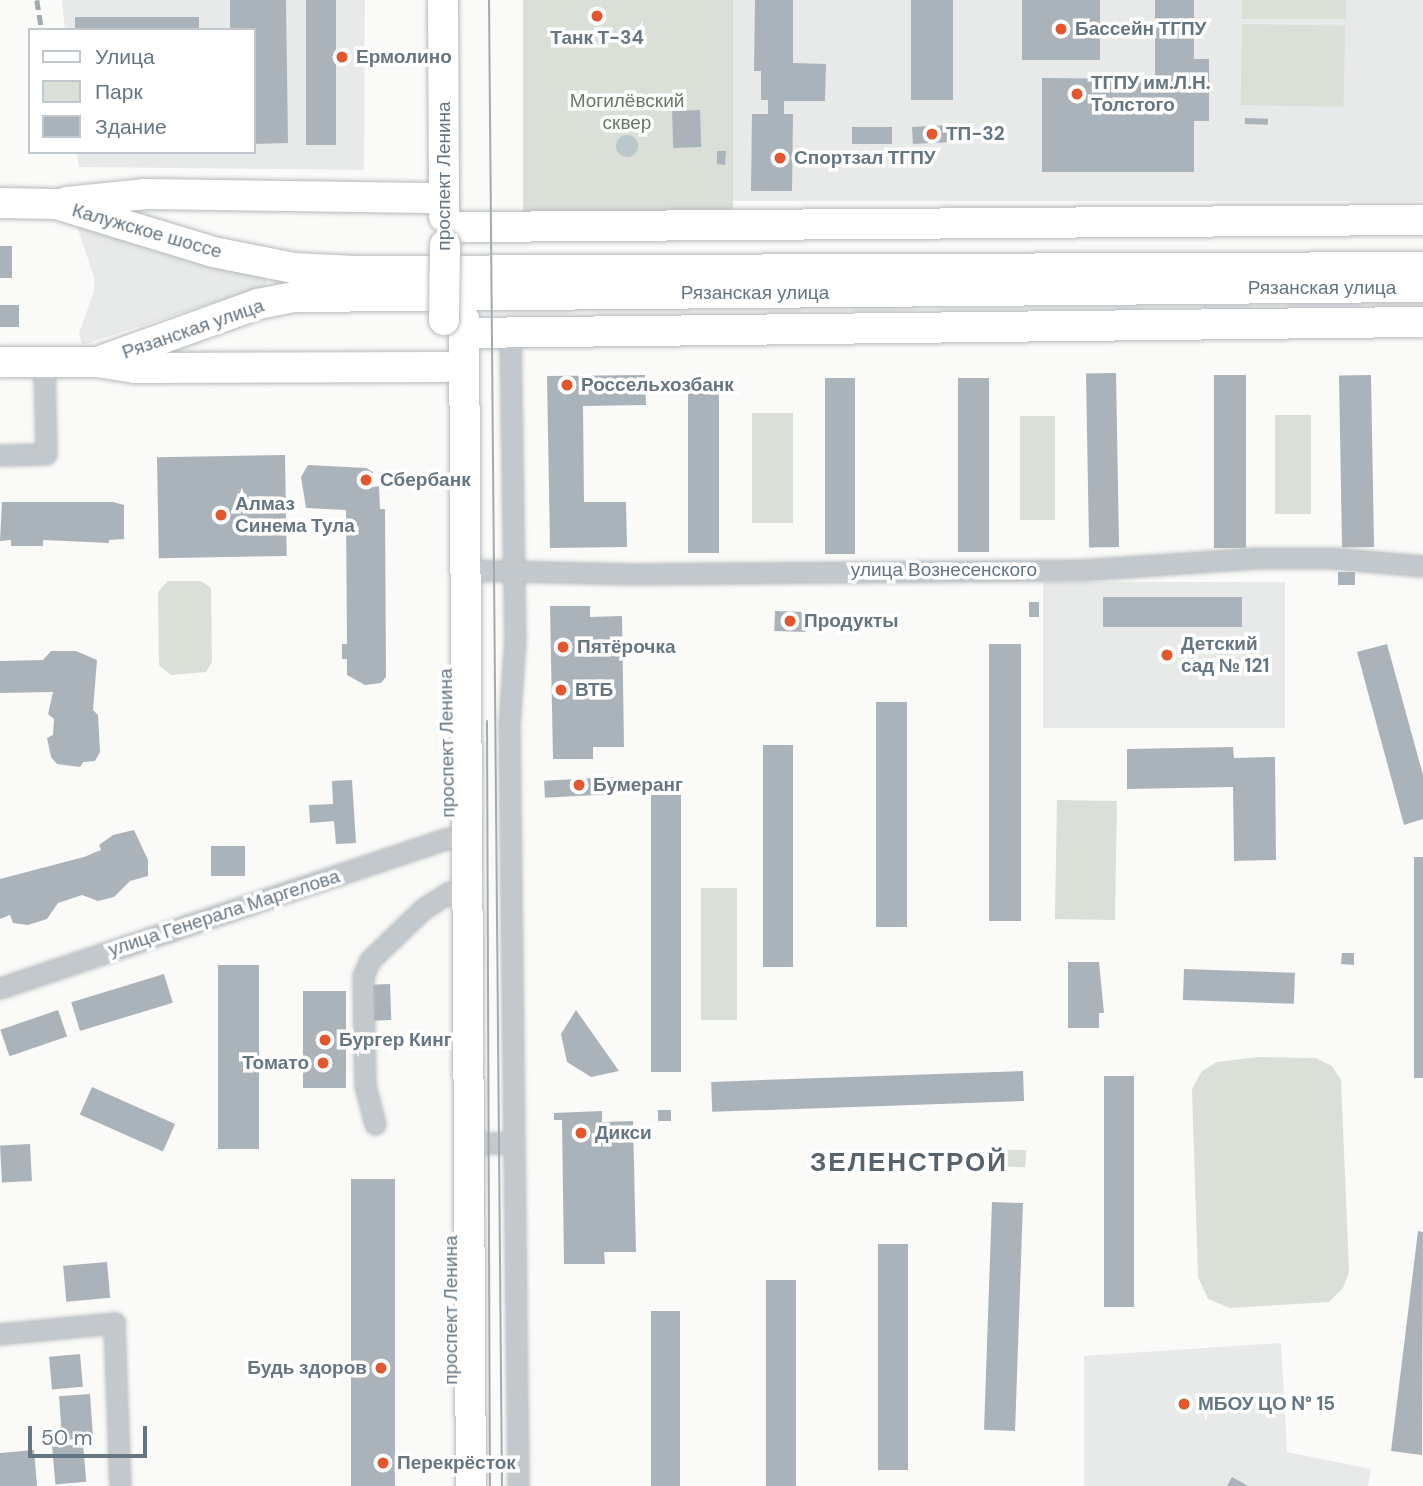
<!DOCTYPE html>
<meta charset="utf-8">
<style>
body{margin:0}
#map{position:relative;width:1423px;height:1486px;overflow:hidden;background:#fafaf8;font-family:"DM Sans",sans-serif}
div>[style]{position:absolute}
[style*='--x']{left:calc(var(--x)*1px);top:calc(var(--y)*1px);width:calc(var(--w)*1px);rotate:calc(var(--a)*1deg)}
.built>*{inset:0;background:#e8e9e9;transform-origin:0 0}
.green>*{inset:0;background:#dadfd7;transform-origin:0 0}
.water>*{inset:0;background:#bbc7cb}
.round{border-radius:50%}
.building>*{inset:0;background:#aab3b9;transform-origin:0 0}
.roads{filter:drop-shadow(0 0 2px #b5babe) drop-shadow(0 0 2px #b5babe)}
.minor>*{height:19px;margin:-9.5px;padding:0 9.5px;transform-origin:9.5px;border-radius:9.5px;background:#c3c8cc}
.primary>*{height:30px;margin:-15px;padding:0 15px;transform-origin:15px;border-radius:15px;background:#fff}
.tram>*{height:2px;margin:-1px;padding:0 1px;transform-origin:1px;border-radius:1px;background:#a2aab0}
.rail>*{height:4.5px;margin-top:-2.25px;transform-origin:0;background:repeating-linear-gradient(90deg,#a2aab0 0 10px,transparent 0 15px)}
.bridges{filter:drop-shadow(0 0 2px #b5babe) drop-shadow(0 0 2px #b5babe)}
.primary-bridge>*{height:30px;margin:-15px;padding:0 15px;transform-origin:15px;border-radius:15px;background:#fff}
.dots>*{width:19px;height:19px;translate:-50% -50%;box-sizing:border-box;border:4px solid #fff;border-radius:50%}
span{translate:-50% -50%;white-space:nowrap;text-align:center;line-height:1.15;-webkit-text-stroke:7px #fff;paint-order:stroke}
.poi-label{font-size:19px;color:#657683;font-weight:700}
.left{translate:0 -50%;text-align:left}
.right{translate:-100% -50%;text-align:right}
.park-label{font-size:19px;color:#687a64}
.street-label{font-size:19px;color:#657683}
.district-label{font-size:26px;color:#57646e;font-weight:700;letter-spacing:2px}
.legend{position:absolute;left:28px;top:28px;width:228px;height:126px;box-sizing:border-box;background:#fff;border:2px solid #c1c8cd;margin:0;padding:9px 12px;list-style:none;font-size:21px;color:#657683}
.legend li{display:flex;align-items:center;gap:14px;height:35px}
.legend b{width:35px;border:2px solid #c1c8cd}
.scale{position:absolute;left:28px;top:1426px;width:119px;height:32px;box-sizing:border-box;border:4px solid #657683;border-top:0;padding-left:9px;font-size:21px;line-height:24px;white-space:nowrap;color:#657683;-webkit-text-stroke:5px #fff;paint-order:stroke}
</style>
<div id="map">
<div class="built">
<i style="clip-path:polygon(62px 0,365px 0,364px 170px,79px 167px,77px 152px,254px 152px,254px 30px,65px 30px)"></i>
<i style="left:733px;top:0;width:690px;height:201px"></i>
<i style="clip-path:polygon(75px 220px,269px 274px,265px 286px,82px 345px,79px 333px,94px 292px,94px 277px)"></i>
<i style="left:1043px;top:582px;width:242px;height:146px"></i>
<i style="clip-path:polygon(1281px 1343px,1287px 1452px,1371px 1469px,1368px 1486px,1084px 1486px,1084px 1356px)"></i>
</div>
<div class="green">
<i style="left:523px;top:0;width:210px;height:223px"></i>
<i style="left:1242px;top:0;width:104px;height:19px"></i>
<i style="left:1242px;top:24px;width:103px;height:81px;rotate:1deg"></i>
<i style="left:752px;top:413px;width:41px;height:110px"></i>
<i style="left:1275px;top:415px;width:36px;height:99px"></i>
<i style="left:1020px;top:416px;width:35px;height:104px"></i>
<i style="clip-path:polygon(168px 581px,201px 581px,211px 588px,212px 662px,206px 672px,171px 675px,159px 665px,158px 592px)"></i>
<i style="left:1057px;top:800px;width:60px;height:119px;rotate:1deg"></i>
<i style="left:701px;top:888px;width:36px;height:132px"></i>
<i style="clip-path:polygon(1258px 1057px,1316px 1058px,1332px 1066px,1341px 1080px,1349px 1272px,1343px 1288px,1329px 1302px,1230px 1308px,1208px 1299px,1198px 1277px,1192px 1089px,1202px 1071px,1217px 1062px)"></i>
<i style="left:991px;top:1149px;width:35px;height:17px;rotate:2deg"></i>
</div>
<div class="water">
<i class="round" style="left:616px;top:135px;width:22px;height:22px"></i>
</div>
<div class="building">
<i style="clip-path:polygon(230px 0,286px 0,288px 143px,254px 144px,254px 30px,230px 30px)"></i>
<i style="left:306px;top:0;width:30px;height:145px"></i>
<i style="clip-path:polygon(755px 0,793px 0,793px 63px,826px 64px,825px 101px,784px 101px,784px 114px,793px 114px,792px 191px,751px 191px,752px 114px,768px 114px,768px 100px,761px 100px,761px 71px,754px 71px)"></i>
<i style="left:911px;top:0;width:42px;height:100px"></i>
<i style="left:1022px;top:0;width:78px;height:60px"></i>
<i style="clip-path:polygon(1155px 0,1194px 0,1194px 59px,1209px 59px,1209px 121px,1194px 121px,1194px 172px,1042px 172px,1042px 78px,1155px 79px)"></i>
<i style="left:75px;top:17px;width:124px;height:13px"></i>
<i style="left:700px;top:110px;width:37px;height:28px;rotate:88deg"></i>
<i style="left:1245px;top:118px;width:23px;height:6px;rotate:2deg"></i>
<i style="left:951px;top:125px;width:17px;height:39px;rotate:87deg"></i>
<i style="left:892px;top:127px;width:17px;height:40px;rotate:90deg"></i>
<i style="clip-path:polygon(717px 151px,726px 151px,725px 165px,717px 164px)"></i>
<i style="left:0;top:246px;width:12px;height:32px"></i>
<i style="left:0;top:305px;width:19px;height:22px"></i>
<i style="left:1116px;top:373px;width:174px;height:30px;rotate:89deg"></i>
<i style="clip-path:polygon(645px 375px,646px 405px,583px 406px,584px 502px,626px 502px,627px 547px,550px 548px,547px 376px)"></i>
<i style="left:1214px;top:375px;width:32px;height:173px"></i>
<i style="left:1371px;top:375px;width:172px;height:32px;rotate:89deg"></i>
<i style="left:825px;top:378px;width:30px;height:176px"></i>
<i style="left:958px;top:378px;width:31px;height:174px"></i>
<i style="left:688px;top:379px;width:31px;height:174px"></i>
<i style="left:285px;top:455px;width:101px;height:128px;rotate:89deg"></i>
<i style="clip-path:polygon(308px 465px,366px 468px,373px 472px,373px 487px,379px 486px,380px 509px,385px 509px,386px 677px,381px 683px,365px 685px,347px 675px,347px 659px,342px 659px,342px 644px,347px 644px,346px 510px,306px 508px,301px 477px)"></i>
<i style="clip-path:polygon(2px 502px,113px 502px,124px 505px,124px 539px,109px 540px,109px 543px,43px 540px,43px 546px,11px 546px,11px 540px,0 541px)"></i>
<i style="left:1338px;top:572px;width:17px;height:13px"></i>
<i style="left:1103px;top:597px;width:139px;height:30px"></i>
<i style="left:1029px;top:602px;width:10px;height:15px"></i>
<i style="clip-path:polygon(550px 606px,590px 606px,590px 617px,622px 616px,624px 747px,593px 747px,593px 759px,553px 759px)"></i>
<i style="left:775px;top:611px;width:31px;height:20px;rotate:2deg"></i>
<i style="left:989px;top:644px;width:32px;height:277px"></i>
<i style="clip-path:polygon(1387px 644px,1423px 775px,1423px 819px,1404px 825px,1357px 652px)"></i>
<i style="clip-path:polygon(51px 651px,76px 651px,97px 660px,93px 710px,98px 715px,100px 752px,95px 761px,83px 762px,80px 767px,57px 764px,51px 757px,47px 738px,53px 735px,54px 719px,48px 714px,53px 692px,0 693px,0 661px,43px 660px)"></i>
<i style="left:876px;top:702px;width:31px;height:225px"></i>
<i style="left:763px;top:745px;width:30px;height:222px"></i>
<i style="clip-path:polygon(1233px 747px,1234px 758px,1275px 757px,1276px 860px,1234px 861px,1233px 787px,1127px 789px,1127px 749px)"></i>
<i style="left:614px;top:777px;width:17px;height:70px;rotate:87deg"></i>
<i style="clip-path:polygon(352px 780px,356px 843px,336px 844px,334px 821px,310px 823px,309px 805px,333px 804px,332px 781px)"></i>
<i style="left:681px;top:795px;width:277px;height:30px;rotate:90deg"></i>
<i style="clip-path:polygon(134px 830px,148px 860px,148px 876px,130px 881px,114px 897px,98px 901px,82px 895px,58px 903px,47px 919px,28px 925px,13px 923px,10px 915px,0 919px,0 879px,84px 857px,101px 850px,99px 845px,113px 835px)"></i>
<i style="left:211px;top:846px;width:34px;height:30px"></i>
<i style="left:1414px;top:857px;width:9px;height:221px"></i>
<i style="clip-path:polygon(1342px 953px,1354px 953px,1354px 965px,1341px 964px)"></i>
<i style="clip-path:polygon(1068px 962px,1099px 962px,1104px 1013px,1099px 1013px,1099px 1028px,1068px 1028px)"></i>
<i style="left:218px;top:965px;width:41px;height:184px"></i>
<i style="left:1184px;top:969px;width:111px;height:31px;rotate:2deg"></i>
<i style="left:164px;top:974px;width:30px;height:97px;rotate:73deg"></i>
<i style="left:390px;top:984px;width:36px;height:20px;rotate:88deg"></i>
<i style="left:346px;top:991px;width:97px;height:43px;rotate:90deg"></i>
<i style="left:58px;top:1010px;width:28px;height:61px;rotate:71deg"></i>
<i style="clip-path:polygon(576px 1010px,619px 1071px,591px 1077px,567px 1062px,561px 1034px)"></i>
<i style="left:1023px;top:1071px;width:30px;height:312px;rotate:88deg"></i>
<i style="left:1104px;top:1076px;width:30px;height:231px"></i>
<i style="left:92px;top:1087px;width:91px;height:30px;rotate:24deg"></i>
<i style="left:658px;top:1110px;width:13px;height:11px"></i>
<i style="clip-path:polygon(602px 1111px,602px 1122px,633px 1121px,636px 1252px,604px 1252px,605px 1264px,564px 1264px,562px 1120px,554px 1120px,554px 1113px)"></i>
<i style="left:30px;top:1144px;width:37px;height:30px;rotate:87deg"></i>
<i style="left:351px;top:1179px;width:44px;height:307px"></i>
<i style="left:992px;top:1202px;width:31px;height:228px;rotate:2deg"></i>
<i style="clip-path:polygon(1418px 1231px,1423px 1232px,1422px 1455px,1391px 1451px)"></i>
<i style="left:878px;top:1244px;width:30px;height:226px"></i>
<i style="left:107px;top:1262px;width:36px;height:44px;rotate:85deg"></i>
<i style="left:766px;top:1280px;width:30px;height:206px"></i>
<i style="left:680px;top:1311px;width:175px;height:29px;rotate:90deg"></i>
<i style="left:80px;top:1354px;width:33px;height:31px;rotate:85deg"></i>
<i style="left:90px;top:1394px;width:44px;height:31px;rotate:86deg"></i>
<i style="left:83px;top:1444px;width:38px;height:31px;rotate:85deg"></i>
<i style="clip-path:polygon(34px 1450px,37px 1486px,0 1486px,0 1453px)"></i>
<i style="clip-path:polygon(1232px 1477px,1248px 1486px,1227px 1486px)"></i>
</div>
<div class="roads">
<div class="minor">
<i style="--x:510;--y:333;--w:305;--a:89.1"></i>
<i style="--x:515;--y:638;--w:89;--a:93.9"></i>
<i style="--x:509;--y:727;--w:759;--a:89.32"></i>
<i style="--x:0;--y:455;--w:46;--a:-1.2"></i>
<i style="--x:46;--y:454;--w:91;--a:-91.3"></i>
<i style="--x:465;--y:570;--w:167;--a:1.4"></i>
<i style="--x:632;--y:574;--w:450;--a:-0.5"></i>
<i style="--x:1082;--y:570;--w:175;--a:-3.9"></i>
<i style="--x:1257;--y:558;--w:75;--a:0"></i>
<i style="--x:1332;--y:558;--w:91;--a:5"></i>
<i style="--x:0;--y:988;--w:472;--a:-18.5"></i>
<i style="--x:375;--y:1124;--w:40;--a:-104.4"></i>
<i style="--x:365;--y:1085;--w:109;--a:-91.1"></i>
<i style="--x:363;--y:976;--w:17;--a:-66"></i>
<i style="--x:370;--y:960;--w:74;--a:-43.9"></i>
<i style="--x:423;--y:909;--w:31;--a:-33"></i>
<i style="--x:469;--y:1143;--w:45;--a:0"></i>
<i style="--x:0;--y:1334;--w:115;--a:-5.5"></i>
<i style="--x:114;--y:1323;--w:163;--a:87.9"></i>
</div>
<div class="primary">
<i style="--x:443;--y:0;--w:217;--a:89.7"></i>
<i style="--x:67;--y:202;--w:79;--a:-5.8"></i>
<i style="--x:146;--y:194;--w:298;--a:0.8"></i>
<i style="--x:0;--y:203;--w:56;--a:1"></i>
<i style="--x:56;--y:204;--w:164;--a:17"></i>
<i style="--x:213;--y:252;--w:82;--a:11.3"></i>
<i style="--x:293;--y:268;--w:62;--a:2.8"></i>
<i style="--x:355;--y:271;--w:1068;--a:-0.21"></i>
<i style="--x:463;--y:227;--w:960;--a:-0.42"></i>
<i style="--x:464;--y:319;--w:1167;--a:89.66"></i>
<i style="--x:464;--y:333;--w:959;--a:-0.66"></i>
<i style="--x:0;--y:362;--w:97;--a:0"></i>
<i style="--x:97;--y:362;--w:37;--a:9"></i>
<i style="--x:134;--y:368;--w:311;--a:-0.2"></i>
<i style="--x:97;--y:362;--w:171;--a:-19.8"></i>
<i style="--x:258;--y:304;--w:38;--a:-11"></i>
<i style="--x:295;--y:297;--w:1128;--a:-0.51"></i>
</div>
</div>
<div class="tram">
<i style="--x:489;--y:0;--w:1486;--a:89.5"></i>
<i style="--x:487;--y:721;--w:765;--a:89.78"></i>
</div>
<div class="rail">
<i style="--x:37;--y:0;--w:30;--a:81"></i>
</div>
<div class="bridges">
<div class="primary-bridge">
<i style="--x:444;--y:320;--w:75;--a:-89.2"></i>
</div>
</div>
<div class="dots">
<i style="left:597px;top:16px;background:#e4572e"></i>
<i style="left:1061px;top:29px;background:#e4572e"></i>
<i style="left:342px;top:57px;background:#e4572e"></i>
<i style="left:1077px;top:94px;background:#e4572e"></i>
<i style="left:932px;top:134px;background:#e4572e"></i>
<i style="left:780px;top:158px;background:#e4572e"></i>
<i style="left:567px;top:385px;background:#e4572e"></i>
<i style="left:366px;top:480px;background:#e4572e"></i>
<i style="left:221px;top:515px;background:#e4572e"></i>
<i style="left:790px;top:621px;background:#e4572e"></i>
<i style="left:563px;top:647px;background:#e4572e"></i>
<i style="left:1167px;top:655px;background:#e4572e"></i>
<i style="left:561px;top:690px;background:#e4572e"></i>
<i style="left:579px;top:785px;background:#e4572e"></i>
<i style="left:325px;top:1040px;background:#e4572e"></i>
<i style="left:323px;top:1063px;background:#e4572e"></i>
<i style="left:581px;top:1133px;background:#e4572e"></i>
<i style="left:381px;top:1368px;background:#e4572e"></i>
<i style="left:1184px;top:1404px;background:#e4572e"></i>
<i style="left:383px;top:1463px;background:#e4572e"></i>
</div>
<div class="poi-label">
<span class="left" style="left:1075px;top:29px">Бассейн ТГПУ</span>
<span style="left:597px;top:38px">Танк Т-34</span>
<span class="left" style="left:356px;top:57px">Ермолино</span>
<span class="left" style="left:1091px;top:94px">ТГПУ им.Л.Н.<br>Толстого</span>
<span class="left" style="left:946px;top:134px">ТП-32</span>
<span class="left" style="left:794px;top:158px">Спортзал ТГПУ</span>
<span class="left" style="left:581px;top:385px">Россельхозбанк</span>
<span class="left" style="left:380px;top:480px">Сбербанк</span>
<span class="left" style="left:235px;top:515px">Алмаз<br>Синема Тула</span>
<span class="left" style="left:804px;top:621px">Продукты</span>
<span class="left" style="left:1181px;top:655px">Детский<br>сад № 121</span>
<span class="left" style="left:577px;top:647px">Пятёрочка</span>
<span class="left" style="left:575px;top:690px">ВТБ</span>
<span class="left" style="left:593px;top:785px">Бумеранг</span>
<span class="left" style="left:339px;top:1040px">Бургер Кинг</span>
<span class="right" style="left:309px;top:1063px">Томато</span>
<span class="left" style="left:595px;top:1133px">Дикси</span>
<span class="right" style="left:367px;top:1368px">Будь здоров</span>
<span class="left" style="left:1198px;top:1404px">МБОУ ЦО N° 15</span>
<span class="left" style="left:397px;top:1463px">Перекрёсток</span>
</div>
<div class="park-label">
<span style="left:627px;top:112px">Могилёвский<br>сквер</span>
</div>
<div class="street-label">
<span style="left:444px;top:176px;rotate:-90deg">проспект Ленина</span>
<span style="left:147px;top:231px;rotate:16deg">Калужское шоссе</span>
<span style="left:1322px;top:288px">Рязанская улица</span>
<span style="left:755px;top:293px">Рязанская улица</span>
<span style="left:193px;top:329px;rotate:-19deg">Рязанская улица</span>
<span style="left:944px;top:570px">улица Вознесенского</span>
<span style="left:447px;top:743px;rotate:-91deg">проспект Ленина</span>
<span style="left:224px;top:913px;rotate:-18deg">улица Генерала Маргелова</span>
<span style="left:451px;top:1310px;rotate:-90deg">проспект Ленина</span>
</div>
<div class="district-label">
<span style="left:909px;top:1163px">ЗЕЛЕНСТРОЙ</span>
</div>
<ul class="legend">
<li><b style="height:9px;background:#fff"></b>Улица</li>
<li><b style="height:19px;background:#dadfd7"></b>Парк</li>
<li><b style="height:19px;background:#aab3b9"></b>Здание</li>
</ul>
<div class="scale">50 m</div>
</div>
